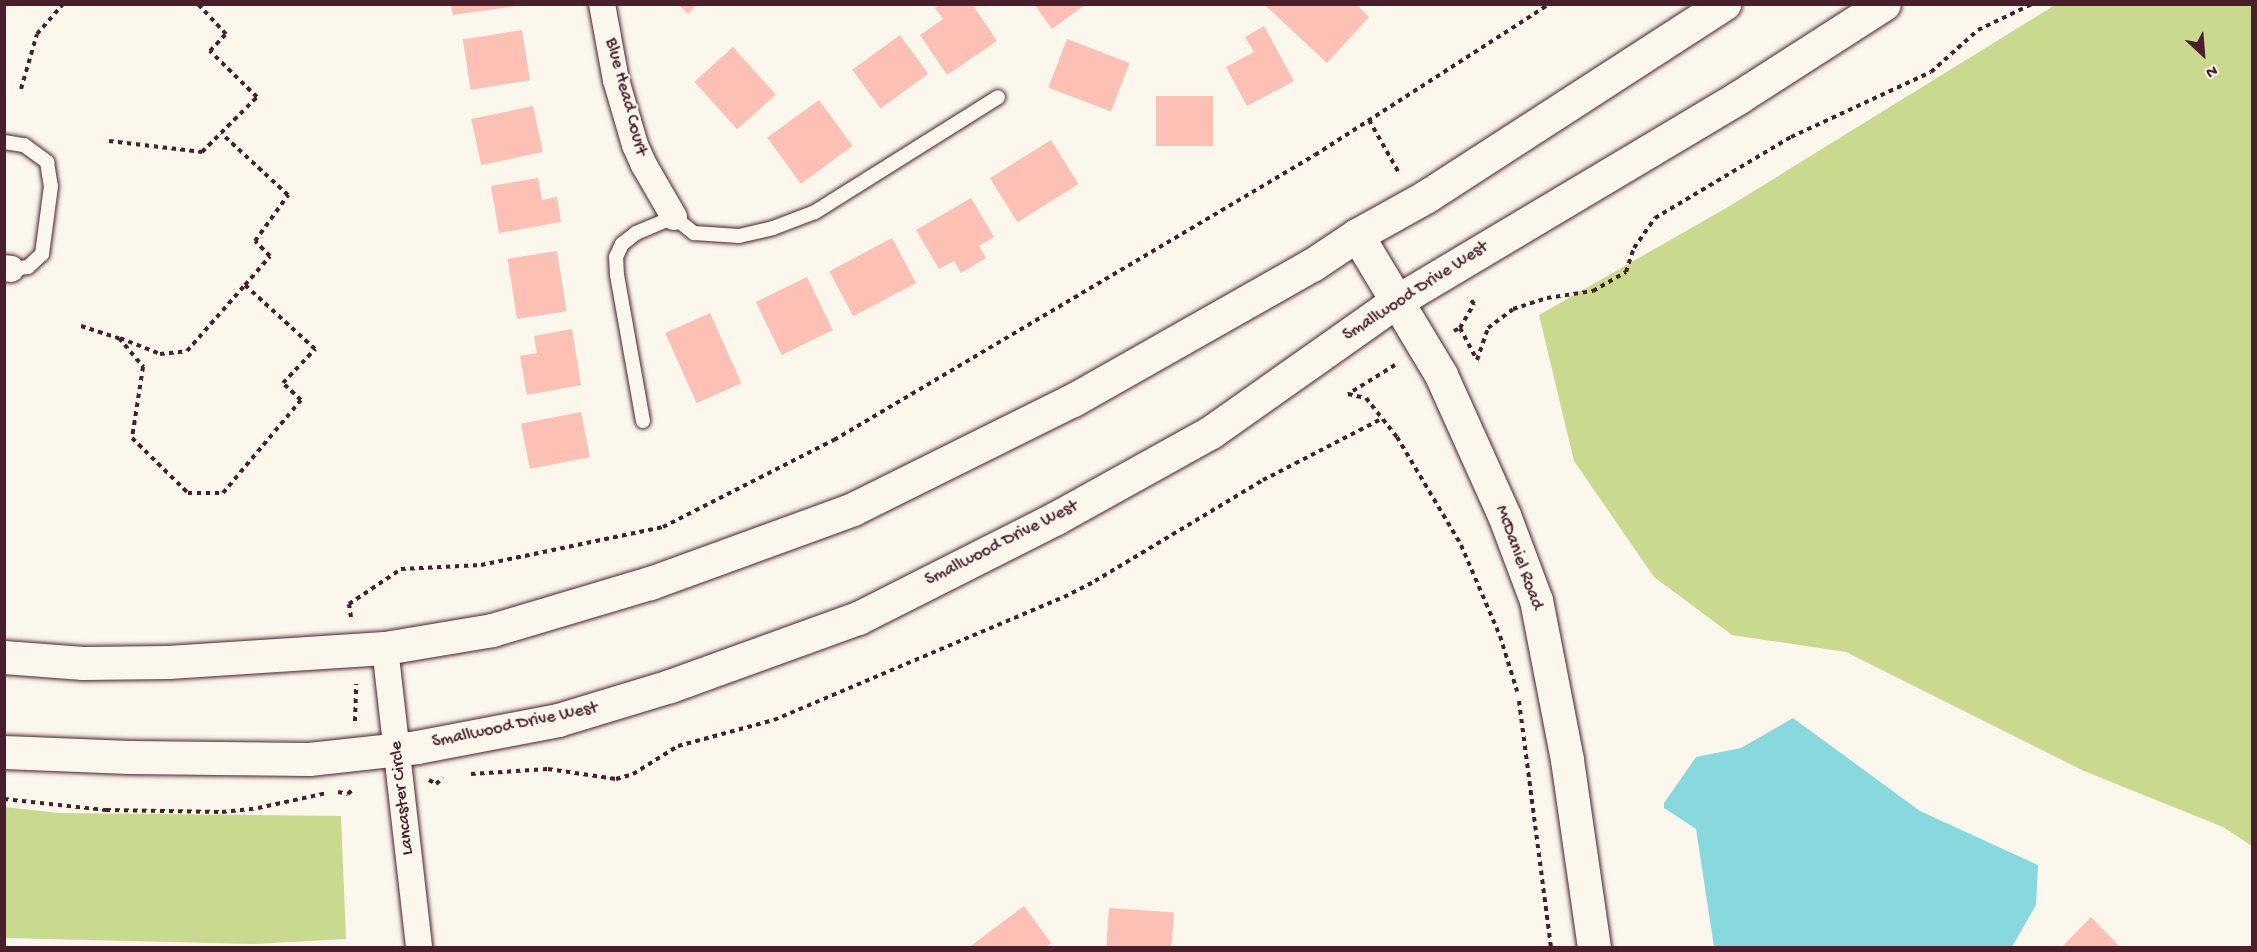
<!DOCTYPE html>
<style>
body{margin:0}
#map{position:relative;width:2257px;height:952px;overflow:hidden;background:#fbf7ec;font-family:"Gochi Hand",sans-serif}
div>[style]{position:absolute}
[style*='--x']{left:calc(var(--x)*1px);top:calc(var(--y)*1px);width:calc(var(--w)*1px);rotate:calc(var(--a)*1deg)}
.green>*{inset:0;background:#c9da8f}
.water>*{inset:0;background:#88d9de}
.building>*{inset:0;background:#fcc1b4;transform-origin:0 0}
.path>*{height:4px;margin-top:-2px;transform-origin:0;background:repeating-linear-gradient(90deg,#4a1f2b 0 4.5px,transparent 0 9px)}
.roads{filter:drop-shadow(0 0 2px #4a1f2b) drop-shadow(0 0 2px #4a1f2b)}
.lane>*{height:14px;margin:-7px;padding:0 7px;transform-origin:7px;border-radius:7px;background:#fbf7ec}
.street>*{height:26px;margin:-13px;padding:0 13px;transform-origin:13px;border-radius:13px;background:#fbf7ec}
.secondary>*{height:33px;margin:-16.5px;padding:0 16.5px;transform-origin:16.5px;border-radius:16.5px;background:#fbf7ec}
span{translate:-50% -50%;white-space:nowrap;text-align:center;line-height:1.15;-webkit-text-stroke:4.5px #fbf7ec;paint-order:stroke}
.street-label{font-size:18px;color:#4a1f2b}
.frame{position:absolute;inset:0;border:6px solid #4a1f2b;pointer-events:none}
.north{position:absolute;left:2173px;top:24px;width:60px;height:60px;-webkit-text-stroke:4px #fbf7ec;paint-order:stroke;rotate:154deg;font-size:16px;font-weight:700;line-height:24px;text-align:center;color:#4a1f2b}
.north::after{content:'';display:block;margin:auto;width:21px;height:27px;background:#4a1f2b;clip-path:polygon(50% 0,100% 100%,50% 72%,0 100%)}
</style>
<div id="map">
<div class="green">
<i style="clip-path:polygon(2055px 5px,2252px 5px,2252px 846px,2223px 827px,2084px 771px,1846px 652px,1732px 635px,1654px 577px,1574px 461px,1539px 315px,1728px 207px)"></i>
<i style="clip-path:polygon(5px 807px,59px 813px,341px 816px,346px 939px,253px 944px,5px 938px)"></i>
</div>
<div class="water">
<i style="clip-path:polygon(1793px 718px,1920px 811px,2038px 865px,2036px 905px,2012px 947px,1714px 947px,1696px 829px,1664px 808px,1664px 803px,1696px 757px,1741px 748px)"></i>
</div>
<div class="building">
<i style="clip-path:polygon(451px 4px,517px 4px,517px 6px,453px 15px)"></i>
<i style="clip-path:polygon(678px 4px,697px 4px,688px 14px)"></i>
<i style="clip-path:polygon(940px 4px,972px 4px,997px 41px,947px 75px,920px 35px,943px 19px,935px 8px)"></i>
<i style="clip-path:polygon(1034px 4px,1086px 4px,1052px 29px)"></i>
<i style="clip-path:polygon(1267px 4px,1356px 4px,1369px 17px,1327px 63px,1266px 6px)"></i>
<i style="clip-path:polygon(1264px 26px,1294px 81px,1247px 106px,1226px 67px,1254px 52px,1245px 37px)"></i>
<i style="left:522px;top:30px;width:51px;height:60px;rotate:81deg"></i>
<i style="left:900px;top:35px;width:48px;height:59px;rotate:54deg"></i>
<i style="left:1067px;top:39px;width:67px;height:52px;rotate:21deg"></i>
<i style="left:733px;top:47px;width:64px;height:52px;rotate:48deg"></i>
<i style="left:1213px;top:96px;width:50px;height:57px;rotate:90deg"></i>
<i style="left:819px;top:100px;width:57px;height:64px;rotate:54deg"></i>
<i style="left:533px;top:106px;width:47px;height:63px;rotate:78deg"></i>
<i style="left:1051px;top:140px;width:52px;height:72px;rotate:58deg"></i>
<i style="clip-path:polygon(538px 178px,542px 200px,557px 197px,561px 222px,499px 233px,491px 186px)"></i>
<i style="clip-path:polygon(971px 198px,994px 237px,979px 246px,986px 258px,961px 273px,954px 261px,939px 269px,916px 230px)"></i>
<i style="left:892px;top:238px;width:51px;height:71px;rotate:62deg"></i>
<i style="left:557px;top:251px;width:61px;height:50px;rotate:81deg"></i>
<i style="left:807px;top:277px;width:59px;height:57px;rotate:64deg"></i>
<i style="left:710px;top:313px;width:77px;height:49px;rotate:66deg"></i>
<i style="clip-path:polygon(572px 329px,581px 385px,527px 395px,520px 356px,537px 353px,534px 336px)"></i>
<i style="left:581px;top:412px;width:46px;height:61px;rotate:79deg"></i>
<i style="clip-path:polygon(1024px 906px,1051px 943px,1045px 948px,968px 948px)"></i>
<i style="left:1109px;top:908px;width:65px;height:40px;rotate:4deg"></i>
<i style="clip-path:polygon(2091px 917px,2121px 948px,2061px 948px)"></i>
</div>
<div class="path">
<i style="--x:21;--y:89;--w:57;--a:-73.8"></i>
<i style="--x:37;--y:34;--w:40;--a:-49"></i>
<i style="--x:1369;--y:120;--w:61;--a:60.5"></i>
<i style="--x:109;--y:141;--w:94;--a:6.7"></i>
<i style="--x:202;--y:152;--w:78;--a:-45"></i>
<i style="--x:257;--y:97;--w:66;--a:-135.6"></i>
<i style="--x:210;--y:51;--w:23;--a:-47"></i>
<i style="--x:226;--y:34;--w:41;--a:-133"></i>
<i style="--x:81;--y:326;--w:40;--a:18"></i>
<i style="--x:119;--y:338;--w:38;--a:50"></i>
<i style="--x:143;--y:367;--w:72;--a:98.8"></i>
<i style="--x:132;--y:438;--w:78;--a:44.5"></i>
<i style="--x:188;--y:493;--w:35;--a:0"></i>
<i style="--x:223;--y:493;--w:121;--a:-50"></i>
<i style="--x:301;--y:400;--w:25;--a:-137"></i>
<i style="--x:283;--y:383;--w:47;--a:-46.7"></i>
<i style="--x:315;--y:349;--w:95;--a:-137.6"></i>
<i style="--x:245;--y:285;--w:38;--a:-49"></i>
<i style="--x:270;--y:256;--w:21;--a:-135"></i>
<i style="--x:255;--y:241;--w:57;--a:-54.3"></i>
<i style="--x:288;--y:195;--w:91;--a:-137.2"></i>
<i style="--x:1460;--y:328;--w:28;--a:-60"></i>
<i style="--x:1474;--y:304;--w:9;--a:-126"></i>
<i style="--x:1454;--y:331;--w:7;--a:-27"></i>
<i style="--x:1460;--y:328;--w:36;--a:62"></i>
<i style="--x:120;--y:338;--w:43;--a:21.8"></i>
<i style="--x:160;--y:354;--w:27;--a:-6"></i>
<i style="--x:187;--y:351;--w:88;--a:-48.7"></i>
<i style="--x:1477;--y:360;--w:34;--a:-71"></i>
<i style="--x:1488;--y:328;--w:31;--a:-37"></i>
<i style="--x:1513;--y:309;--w:36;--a:-18"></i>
<i style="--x:1547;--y:298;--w:47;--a:-8.7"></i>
<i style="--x:1593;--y:291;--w:38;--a:-30"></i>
<i style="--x:1626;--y:272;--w:25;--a:-72"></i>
<i style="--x:1634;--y:248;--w:37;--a:-55"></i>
<i style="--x:1655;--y:218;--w:158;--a:-30.8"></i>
<i style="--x:1791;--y:137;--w:154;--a:-24.9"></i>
<i style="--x:1931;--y:72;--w:63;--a:-41.8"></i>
<i style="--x:1978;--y:30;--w:60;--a:-25.7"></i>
<i style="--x:1395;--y:365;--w:55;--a:148.3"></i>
<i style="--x:1348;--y:394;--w:18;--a:13"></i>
<i style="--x:1366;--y:398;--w:50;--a:51.5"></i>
<i style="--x:1397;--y:437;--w:126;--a:59.3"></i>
<i style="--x:1461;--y:545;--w:99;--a:66.8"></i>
<i style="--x:1500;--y:636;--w:58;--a:72.8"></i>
<i style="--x:351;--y:617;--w:13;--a:-99"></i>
<i style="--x:349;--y:604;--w:63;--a:-33.9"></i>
<i style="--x:401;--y:569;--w:80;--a:-2.9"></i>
<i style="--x:481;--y:565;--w:186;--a:-11.8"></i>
<i style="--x:663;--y:527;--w:192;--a:-27"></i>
<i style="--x:834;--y:440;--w:559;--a:-30.65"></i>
<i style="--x:1315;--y:155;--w:278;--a:-32.8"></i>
<i style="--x:1519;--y:701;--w:249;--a:82.6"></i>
<i style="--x:355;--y:721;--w:37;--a:-88"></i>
<i style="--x:471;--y:774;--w:77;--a:-3.7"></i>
<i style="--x:548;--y:769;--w:69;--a:8.4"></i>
<i style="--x:616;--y:779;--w:18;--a:-16"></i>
<i style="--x:633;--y:774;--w:53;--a:-31.9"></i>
<i style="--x:678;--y:746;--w:99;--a:-15.2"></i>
<i style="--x:774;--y:720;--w:315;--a:-23"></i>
<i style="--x:1064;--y:597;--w:35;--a:-27"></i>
<i style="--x:1095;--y:581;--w:196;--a:-31"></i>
<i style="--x:1263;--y:480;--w:133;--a:-27.3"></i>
<i style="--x:429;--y:780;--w:8;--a:30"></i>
<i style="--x:436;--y:784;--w:9;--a:-41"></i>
<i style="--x:338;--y:792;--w:10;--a:11"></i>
<i style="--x:348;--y:794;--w:8;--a:-45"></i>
<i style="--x:4;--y:799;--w:103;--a:6.2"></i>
<i style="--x:106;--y:810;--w:116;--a:1"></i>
<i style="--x:222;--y:812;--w:36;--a:-6"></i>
<i style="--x:258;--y:808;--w:71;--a:-12.3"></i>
</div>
<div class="roads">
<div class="lane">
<i style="--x:4;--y:142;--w:20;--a:9"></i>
<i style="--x:24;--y:145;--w:29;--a:36"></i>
<i style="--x:47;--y:162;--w:24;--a:81"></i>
<i style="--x:51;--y:186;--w:69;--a:97.5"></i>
<i style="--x:42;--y:254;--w:19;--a:137"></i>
<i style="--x:28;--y:267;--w:17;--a:173"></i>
<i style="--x:643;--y:421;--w:148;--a:-100.1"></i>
<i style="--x:617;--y:275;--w:18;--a:-93"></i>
<i style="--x:616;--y:257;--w:14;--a:-65"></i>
<i style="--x:622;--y:244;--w:18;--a:-38"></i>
<i style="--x:636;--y:233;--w:41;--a:-22.8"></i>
<i style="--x:674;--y:217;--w:26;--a:39"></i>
<i style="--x:694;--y:233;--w:45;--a:3.8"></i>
<i style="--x:739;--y:236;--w:35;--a:-13"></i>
<i style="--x:773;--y:228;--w:45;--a:-20.9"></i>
<i style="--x:815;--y:212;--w:216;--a:-32.1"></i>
</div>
<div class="street">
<i style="--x:602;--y:4;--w:77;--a:79.6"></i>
<i style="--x:616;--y:80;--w:68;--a:73.7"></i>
<i style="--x:635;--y:145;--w:22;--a:66"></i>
<i style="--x:644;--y:165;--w:60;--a:60"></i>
<i style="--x:4;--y:268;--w:7;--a:8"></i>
<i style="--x:385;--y:648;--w:302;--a:83.5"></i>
</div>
<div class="secondary">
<i style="--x:1357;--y:235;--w:163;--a:59"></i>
<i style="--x:1441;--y:375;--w:154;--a:65.8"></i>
<i style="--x:1504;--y:515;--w:91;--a:69.4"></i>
<i style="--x:1536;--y:600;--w:163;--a:79"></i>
<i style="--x:1567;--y:760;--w:190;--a:81.8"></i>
<i style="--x:4;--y:657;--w:79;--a:4.3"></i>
<i style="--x:83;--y:663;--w:85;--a:-0.7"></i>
<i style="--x:168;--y:662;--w:217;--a:-3.7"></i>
<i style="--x:385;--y:648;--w:109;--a:-9.5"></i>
<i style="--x:492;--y:630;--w:165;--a:-16.6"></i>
<i style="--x:650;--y:583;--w:216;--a:-20"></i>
<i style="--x:853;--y:509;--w:246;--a:-26.4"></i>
<i style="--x:1073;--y:400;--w:274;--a:-29.5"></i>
<i style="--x:1312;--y:265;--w:54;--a:-33.7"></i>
<i style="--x:1357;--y:235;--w:80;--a:-29.1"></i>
<i style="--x:1427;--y:196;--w:354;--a:-32.9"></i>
<i style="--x:4;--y:752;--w:125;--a:2.3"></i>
<i style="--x:129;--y:757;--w:180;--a:0.6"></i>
<i style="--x:309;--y:759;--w:109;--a:-6.3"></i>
<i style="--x:417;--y:747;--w:144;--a:-10.8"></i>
<i style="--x:558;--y:720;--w:117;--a:-16.9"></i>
<i style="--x:670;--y:686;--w:200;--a:-19.9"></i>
<i style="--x:858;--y:618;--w:222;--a:-26.8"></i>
<i style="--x:1056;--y:518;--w:177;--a:-29"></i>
<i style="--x:1211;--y:432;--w:228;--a:-35.2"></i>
<i style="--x:1397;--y:301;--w:398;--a:-30.8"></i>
<i style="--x:1739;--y:97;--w:172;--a:-32.7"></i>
</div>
</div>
<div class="street-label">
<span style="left:625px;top:97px;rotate:75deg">Blue Head Court</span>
<span style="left:1416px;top:292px;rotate:-33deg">Smallwood Drive West</span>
<span style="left:1002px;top:544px;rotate:-27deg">Smallwood Drive West</span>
<span style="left:1518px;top:558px;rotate:70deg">McDaniel Road</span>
<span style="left:515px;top:726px;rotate:-12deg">Smallwood Drive West</span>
<span style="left:403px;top:798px;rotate:-96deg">Lancaster Circle</span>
</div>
<div class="frame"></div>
<div class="north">N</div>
</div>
